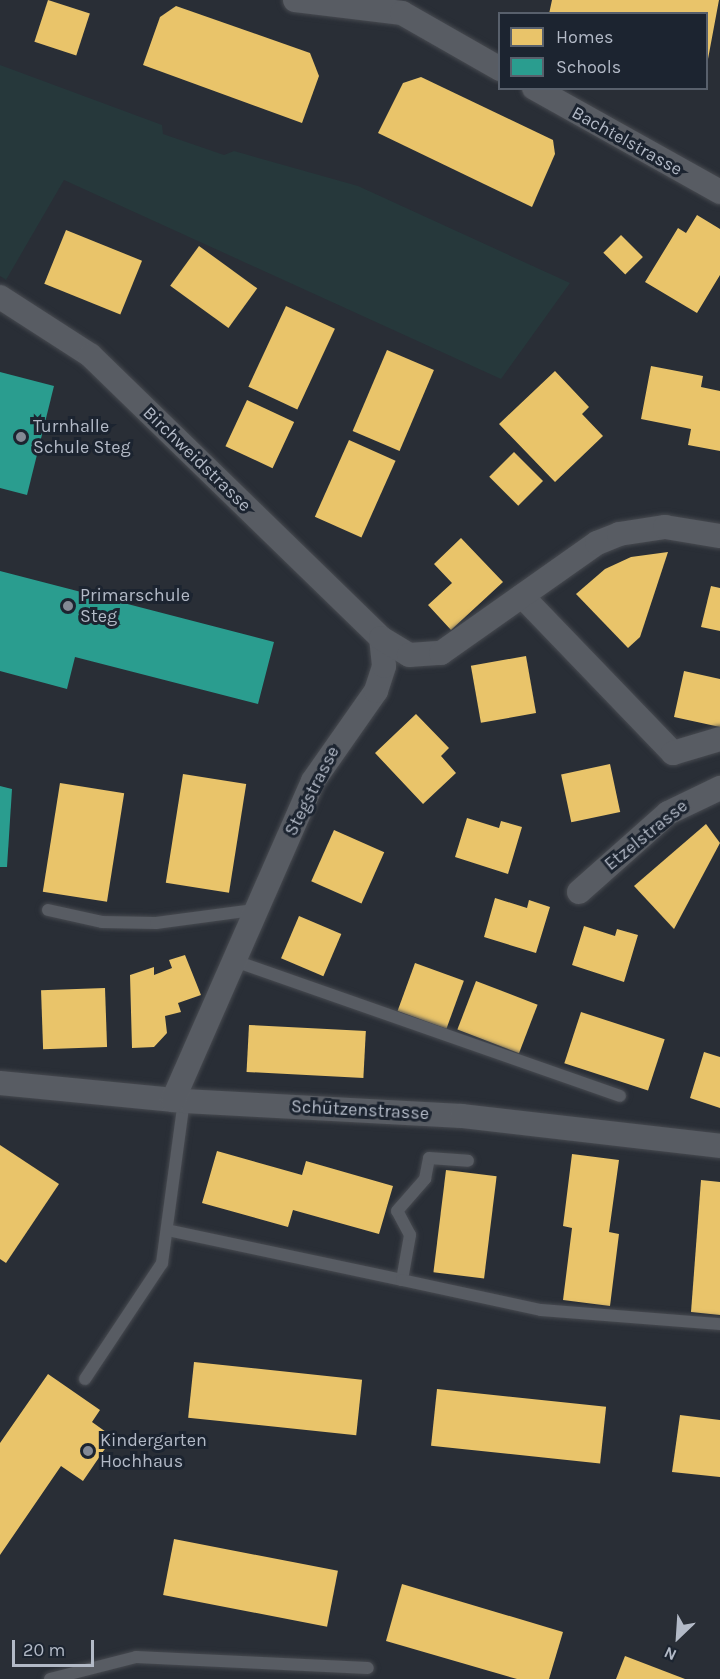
<!DOCTYPE html>
<meta charset="utf-8">
<style>
body{margin:0}
#map{position:relative;width:720px;height:1679px;overflow:hidden;background:#292e36;font-family:Karla,sans-serif}
div>[style]{position:absolute}
[style*='--x']{left:calc(var(--x)*1px);top:calc(var(--y)*1px);width:calc(var(--w)*1px);rotate:calc(var(--a)*1deg)}
.green>*{inset:0;background:#26383b}
.homes>*{inset:0;background:#e9c46a;transform-origin:0 0}
.schools>*{inset:0;background:#2a9d8f}
.roads{filter:drop-shadow(0 0 2px #474a50) drop-shadow(0 0 2px #474a50)}
.service>*{height:12px;margin:-6px;padding:0 6px;transform-origin:6px;border-radius:6px;background:#585c63}
.minor>*{height:24px;margin:-12px;padding:0 12px;transform-origin:12px;border-radius:12px;background:#585c63}
.dots>*{width:16px;height:16px;translate:-50% -50%;box-sizing:border-box;border:3px solid #1c2430;border-radius:50%}
span{translate:-50% -50%;white-space:nowrap;text-align:center;line-height:1.15;-webkit-text-stroke:6px #1c2430;paint-order:stroke}
.street-label{font-size:18px;color:#b3bac7}
.poi-label{font-size:18px;color:#b3bac7}
.left{translate:0 -50%;text-align:left}
.legend{position:absolute;left:498px;top:12px;width:210px;height:78px;box-sizing:border-box;background:#1c2430;border:2px solid #58606c;margin:0;padding:8px 10px;list-style:none;font-size:18px;color:#b3bac7}
.legend li{display:flex;align-items:center;gap:12px;height:30px}
.legend b{width:30px;border:2px solid #58606c}
.north{position:absolute;left:648px;top:1607px;width:60px;height:60px;-webkit-text-stroke:4px #1c2430;paint-order:stroke;rotate:205deg;font-size:16px;font-weight:700;line-height:24px;text-align:center;color:#b3bac7}
.north::after{content:'';display:block;margin:auto;width:21px;height:27px;background:#b3bac7;clip-path:polygon(50% 0,100% 100%,50% 72%,0 100%)}
.scale{position:absolute;left:12px;top:1640px;width:82px;height:27px;box-sizing:border-box;border:3px solid #b3bac7;border-top:0;padding-left:8px;font-size:18px;line-height:21px;white-space:nowrap;color:#b3bac7;-webkit-text-stroke:4px #1c2430;paint-order:stroke}
</style>
<div id="map">
<div class="green">
<i style="clip-path:polygon(0 65px,162px 125px,163px 134px,224px 155px,234px 151px,358px 186px,570px 283px,501px 379px,64px 180px,6px 280px,0 276px)"></i>
</div>
<div class="homes">
<i style="left:48px;top:0;width:44px;height:44px;rotate:18deg"></i>
<i style="clip-path:polygon(552px 0,719px 0,708px 59px,706px 14px,549px 14px)"></i>
<i style="clip-path:polygon(176px 6px,310px 53px,319px 76px,302px 123px,143px 65px,160px 17px)"></i>
<i style="clip-path:polygon(421px 77px,553px 140px,555px 154px,532px 207px,378px 133px,403px 83px)"></i>
<i style="clip-path:polygon(697px 215px,720px 229px,720px 275px,697px 313px,645px 282px,678px 228px,686px 233px)"></i>
<i style="left:66px;top:230px;width:82px;height:58px;rotate:22deg"></i>
<i style="left:621px;top:235px;width:31px;height:25px;rotate:45deg"></i>
<i style="left:199px;top:246px;width:72px;height:49px;rotate:36deg"></i>
<i style="left:286px;top:306px;width:54px;height:89px;rotate:25deg"></i>
<i style="left:387px;top:350px;width:51px;height:88px;rotate:23deg"></i>
<i style="clip-path:polygon(651px 366px,703px 376px,701px 387px,720px 391px,720px 451px,688px 445px,691px 429px,641px 419px)"></i>
<i style="clip-path:polygon(555px 371px,589px 407px,582px 414px,603px 436px,555px 482px,499px 424px)"></i>
<i style="left:247px;top:400px;width:52px;height:51px;rotate:25deg"></i>
<i style="left:349px;top:440px;width:51px;height:84px;rotate:24deg"></i>
<i style="left:514px;top:452px;width:41px;height:35px;rotate:45deg"></i>
<i style="clip-path:polygon(461px 538px,503px 582px,451px 630px,428px 605px,452px 583px,434px 564px)"></i>
<i style="clip-path:polygon(668px 552px,640px 637px,628px 648px,576px 594px,605px 569px,631px 557px)"></i>
<i style="clip-path:polygon(711px 586px,720px 588px,720px 631px,701px 627px)"></i>
<i style="left:526px;top:656px;width:58px;height:56px;rotate:80deg"></i>
<i style="clip-path:polygon(684px 671px,720px 679px,720px 727px,674px 717px)"></i>
<i style="clip-path:polygon(416px 714px,449px 748px,441px 756px,456px 773px,423px 804px,375px 753px)"></i>
<i style="left:610px;top:764px;width:49px;height:50px;rotate:78deg"></i>
<i style="left:183px;top:774px;width:64px;height:110px;rotate:9deg"></i>
<i style="left:60px;top:783px;width:65px;height:110px;rotate:9deg"></i>
<i style="clip-path:polygon(467px 818px,499px 828px,501px 821px,522px 827px,508px 874px,455px 857px)"></i>
<i style="clip-path:polygon(706px 824px,720px 843px,674px 929px,634px 886px)"></i>
<i style="left:334px;top:830px;width:55px;height:56px;rotate:24deg"></i>
<i style="clip-path:polygon(495px 898px,527px 908px,529px 900px,550px 907px,536px 953px,484px 937px)"></i>
<i style="left:299px;top:916px;width:46px;height:46px;rotate:23deg"></i>
<i style="clip-path:polygon(584px 926px,615px 936px,617px 929px,638px 935px,624px 982px,572px 965px)"></i>
<i style="clip-path:polygon(185px 955px,201px 995px,178px 1003px,181px 1012px,165px 1016px,167px 1033px,154px 1047px,132px 1048px,130px 975px,154px 967px,154px 975px,172px 968px,169px 960px)"></i>
<i style="left:415px;top:963px;width:52px;height:51px;rotate:20deg"></i>
<i style="left:476px;top:981px;width:66px;height:52px;rotate:21deg"></i>
<i style="left:105px;top:988px;width:59px;height:64px;rotate:88deg"></i>
<i style="left:581px;top:1012px;width:88px;height:54px;rotate:18deg"></i>
<i style="left:249px;top:1025px;width:117px;height:47px;rotate:3deg"></i>
<i style="clip-path:polygon(704px 1052px,720px 1057px,720px 1108px,690px 1098px)"></i>
<i style="clip-path:polygon(0 1145px,59px 1184px,6px 1263px,0 1259px)"></i>
<i style="clip-path:polygon(217px 1151px,302px 1175px,306px 1161px,393px 1186px,379px 1234px,293px 1210px,288px 1227px,202px 1203px)"></i>
<i style="clip-path:polygon(572px 1154px,619px 1160px,609px 1232px,619px 1234px,610px 1306px,563px 1300px,572px 1228px,563px 1226px)"></i>
<i style="left:446px;top:1170px;width:51px;height:103px;rotate:7deg"></i>
<i style="clip-path:polygon(701px 1180px,720px 1182px,720px 1315px,691px 1312px)"></i>
<i style="left:194px;top:1362px;width:169px;height:56px;rotate:6deg"></i>
<i style="clip-path:polygon(48px 1374px,100px 1410px,92px 1422px,113px 1437px,83px 1481px,61px 1466px,0 1555px,0 1443px)"></i>
<i style="left:437px;top:1389px;width:170px;height:57px;rotate:6deg"></i>
<i style="clip-path:polygon(680px 1415px,720px 1420px,720px 1477px,672px 1472px)"></i>
<i style="left:174px;top:1539px;width:167px;height:57px;rotate:11deg"></i>
<i style="clip-path:polygon(402px 1584px,563px 1632px,549px 1679px,517px 1679px,386px 1641px)"></i>
<i style="clip-path:polygon(625px 1656px,685px 1679px,616px 1679px)"></i>
</div>
<div class="schools">
<i style="clip-path:polygon(0 372px,54px 386px,27px 495px,0 488px)"></i>
<i style="clip-path:polygon(0 571px,274px 642px,258px 704px,75px 657px,67px 689px,0 671px)"></i>
<i style="clip-path:polygon(0 786px,12px 789px,7px 867px,0 867px)"></i>
</div>
<div class="roads">
<div class="service">
<i style="--x:48;--y:910;--w:55;--a:12.5"></i>
<i style="--x:102;--y:922;--w:54;--a:1.1"></i>
<i style="--x:156;--y:923;--w:99;--a:-7.6"></i>
<i style="--x:232;--y:960;--w:411;--a:19.3"></i>
<i style="--x:167;--y:1230;--w:240;--a:12"></i>
<i style="--x:402;--y:1280;--w:46;--a:-79.9"></i>
<i style="--x:410;--y:1235;--w:27;--a:-118"></i>
<i style="--x:397;--y:1211;--w:43;--a:-48.8"></i>
<i style="--x:425;--y:1179;--w:21;--a:-79"></i>
<i style="--x:429;--y:1158;--w:39;--a:4"></i>
<i style="--x:402;--y:1280;--w:142;--a:12.2"></i>
<i style="--x:541;--y:1310;--w:180;--a:4.5"></i>
<i style="--x:85;--y:1379;--w:139;--a:-56.4"></i>
<i style="--x:162;--y:1263;--w:163;--a:-82.3"></i>
<i style="--x:50;--y:1679;--w:89;--a:-14.3"></i>
<i style="--x:136;--y:1657;--w:232;--a:2.7"></i>
</div>
<div class="minor">
<i style="--x:295;--y:0;--w:108;--a:6.9"></i>
<i style="--x:402;--y:13;--w:113;--a:29.7"></i>
<i style="--x:534;--y:88;--w:213;--a:29.2"></i>
<i style="--x:0;--y:297;--w:107;--a:32.8"></i>
<i style="--x:90;--y:355;--w:406;--a:44.2"></i>
<i style="--x:522;--y:596;--w:218;--a:46.1"></i>
<i style="--x:673;--y:753;--w:49;--a:-16.6"></i>
<i style="--x:579;--y:892;--w:119;--a:-41.6"></i>
<i style="--x:668;--y:813;--w:58;--a:-25.7"></i>
<i style="--x:0;--y:1083;--w:185;--a:5.6"></i>
<i style="--x:184;--y:1101;--w:278;--a:3.1"></i>
<i style="--x:462;--y:1116;--w:260;--a:6.6"></i>
<i style="--x:173;--y:1100;--w:348;--a:-66.3"></i>
<i style="--x:313;--y:781;--w:110;--a:-55"></i>
<i style="--x:376;--y:691;--w:26;--a:-72"></i>
<i style="--x:384;--y:666;--w:28;--a:-96"></i>
<i style="--x:381;--y:638;--w:33;--a:31"></i>
<i style="--x:409;--y:655;--w:32;--a:-4"></i>
<i style="--x:441;--y:653;--w:191;--a:-35.2"></i>
<i style="--x:597;--y:543;--w:24;--a:-22"></i>
<i style="--x:619;--y:534;--w:47;--a:-8.7"></i>
<i style="--x:665;--y:527;--w:56;--a:9.3"></i>
</div>
</div>
<div class="dots">
<i style="left:21px;top:437px;background:#838994"></i>
<i style="left:68px;top:606px;background:#838994"></i>
<i style="left:88px;top:1451px;background:#838994"></i>
</div>
<div class="street-label">
<span style="left:627px;top:141px;rotate:29deg">Bachtelstrasse</span>
<span style="left:197px;top:459px;rotate:44deg">Birchweidstrasse</span>
<span style="left:312px;top:791px;rotate:-63deg">Stegstrasse</span>
<span style="left:646px;top:835px;rotate:-39deg">Etzelstrasse</span>
<span style="left:360px;top:1110px;rotate:3deg">Schützenstrasse</span>
</div>
<div class="poi-label">
<span class="left" style="left:33px;top:437px">Turnhalle<br>Schule Steg</span>
<span class="left" style="left:80px;top:606px">Primarschule<br>Steg</span>
<span class="left" style="left:100px;top:1451px">Kindergarten<br>Hochhaus</span>
</div>
<ul class="legend">
<li><b style="height:16px;background:#e9c46a"></b>Homes</li>
<li><b style="height:16px;background:#2a9d8f"></b>Schools</li>
</ul>
<div class="north">N</div>
<div class="scale">20 m</div>
</div>
